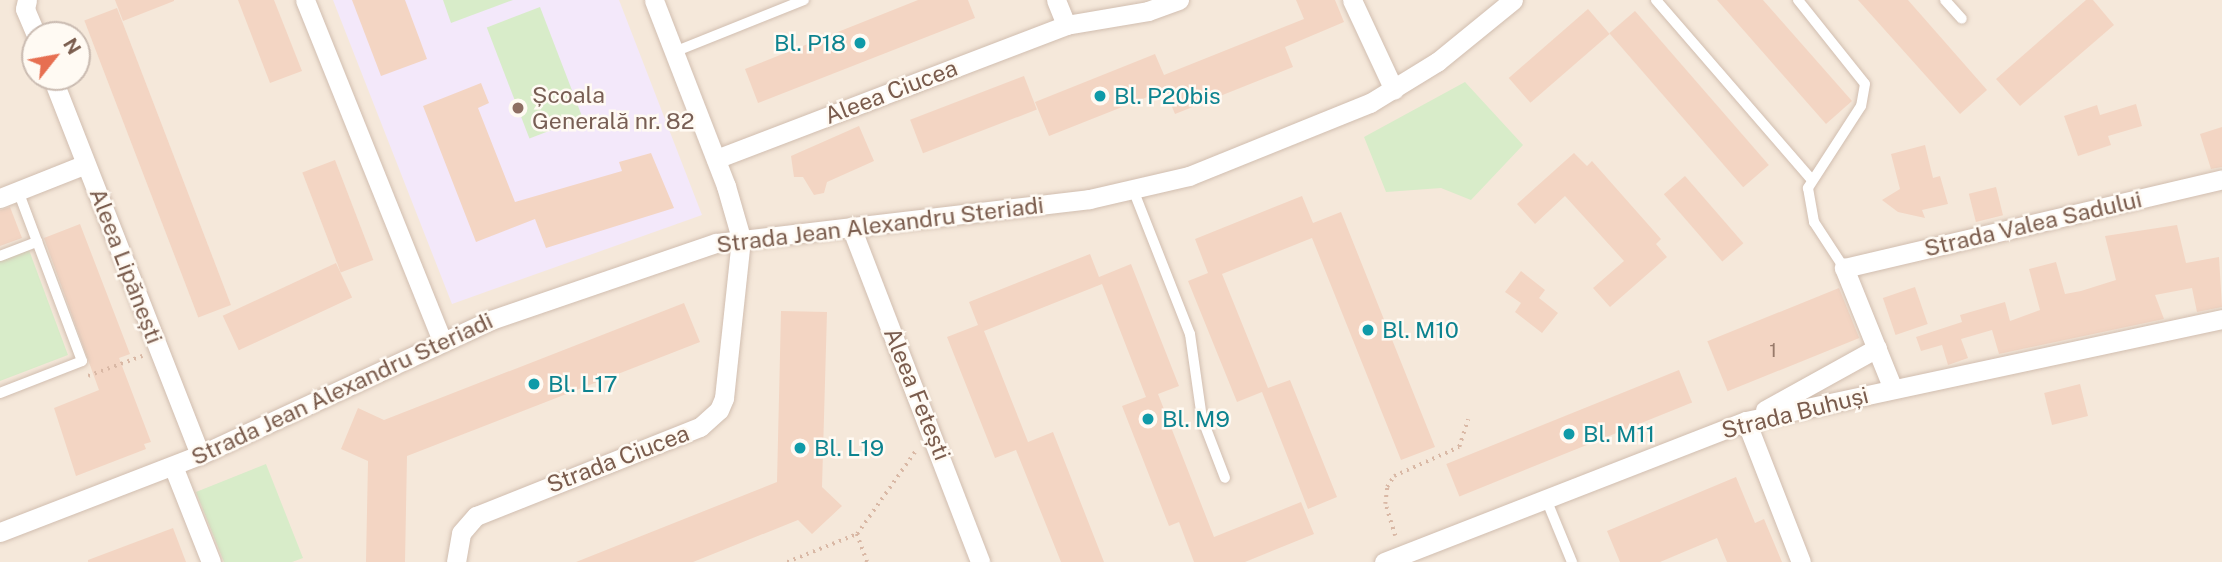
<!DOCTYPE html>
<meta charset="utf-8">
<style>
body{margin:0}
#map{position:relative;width:2222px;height:562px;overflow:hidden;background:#fdf6ec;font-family:"Public Sans",sans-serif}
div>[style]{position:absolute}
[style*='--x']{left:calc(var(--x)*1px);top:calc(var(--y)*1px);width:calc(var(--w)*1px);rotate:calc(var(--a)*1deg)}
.residential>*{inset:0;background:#f5e8da}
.education>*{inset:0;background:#f3e8fa}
.green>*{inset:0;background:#d8ecc9;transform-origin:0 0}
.building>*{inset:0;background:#f3d5c3;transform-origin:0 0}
.path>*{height:3.5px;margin-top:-1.75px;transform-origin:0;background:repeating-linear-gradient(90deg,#d9b8a5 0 2px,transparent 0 7px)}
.roads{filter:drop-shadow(0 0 2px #d1beb0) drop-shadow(0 0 2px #d1beb0)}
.service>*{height:10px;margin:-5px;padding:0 5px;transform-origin:5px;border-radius:5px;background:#fff}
.minor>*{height:19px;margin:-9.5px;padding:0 9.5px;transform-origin:9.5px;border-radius:9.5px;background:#fff}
.dots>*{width:19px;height:19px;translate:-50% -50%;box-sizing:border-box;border:4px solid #fffaf3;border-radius:50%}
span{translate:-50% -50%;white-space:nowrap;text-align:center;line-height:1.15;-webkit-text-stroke:5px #fffaf3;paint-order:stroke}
.number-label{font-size:19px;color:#987a6a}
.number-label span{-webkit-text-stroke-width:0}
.culture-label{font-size:23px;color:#0d838f}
.right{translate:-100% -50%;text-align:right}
.left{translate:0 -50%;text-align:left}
.street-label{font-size:23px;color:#7a5c4d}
.education-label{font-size:23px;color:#785e54}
.north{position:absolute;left:21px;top:21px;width:70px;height:70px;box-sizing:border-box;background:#fffaf3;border:2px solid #cabbb1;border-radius:50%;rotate:59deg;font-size:19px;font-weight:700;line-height:28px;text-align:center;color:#7a5c4d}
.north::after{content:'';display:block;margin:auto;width:24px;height:32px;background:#e76f51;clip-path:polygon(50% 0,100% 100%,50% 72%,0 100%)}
</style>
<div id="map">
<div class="residential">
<i style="clip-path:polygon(evenodd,0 0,2222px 0,2222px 562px,0 562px,0 0,35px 35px,77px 35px,77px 77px,35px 77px,35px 35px)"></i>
</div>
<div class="education">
<i style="clip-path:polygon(333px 0,619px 0,702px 215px,452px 304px)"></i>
</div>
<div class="green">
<i style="clip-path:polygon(443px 0,513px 0,451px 23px)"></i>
<i style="left:540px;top:7px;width:119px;height:57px;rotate:69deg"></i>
<i style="clip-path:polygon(1465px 82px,1523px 145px,1471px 200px,1441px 188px,1386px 192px,1364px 137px)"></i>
<i style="clip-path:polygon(29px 250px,68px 355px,0 381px,0 261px)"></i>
<i style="clip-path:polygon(266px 464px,303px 558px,292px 562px,224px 562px,196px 492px)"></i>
</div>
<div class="building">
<i style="clip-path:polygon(115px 0,174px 0,174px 1px,123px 21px)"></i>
<i style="clip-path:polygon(238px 0,274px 0,302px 71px,270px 83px)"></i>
<i style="clip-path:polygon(352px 0,405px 0,427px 59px,381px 76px)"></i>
<i style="clip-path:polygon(918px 0,968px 0,975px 18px,758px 103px,745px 69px)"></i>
<i style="clip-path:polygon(1296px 0,1335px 0,1344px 22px,1285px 47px,1293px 67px,1175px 114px,1165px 90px,1049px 136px,1035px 102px,1155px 54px,1164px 75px,1304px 19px)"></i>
<i style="clip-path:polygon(1717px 0,1763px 0,1852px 101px,1826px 124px)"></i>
<i style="clip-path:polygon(1858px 0,1908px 0,1987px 90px,1960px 114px)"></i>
<i style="clip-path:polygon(2086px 0,2093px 0,2114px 25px,2020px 106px,1996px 79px)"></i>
<i style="left:117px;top:8px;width:318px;height:35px;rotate:69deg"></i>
<i style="left:1588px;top:9px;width:33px;height:105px;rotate:49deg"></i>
<i style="left:1635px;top:11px;width:204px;height:34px;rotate:49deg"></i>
<i style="left:1024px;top:76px;width:36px;height:122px;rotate:69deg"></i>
<i style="clip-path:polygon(481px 83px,489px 103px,478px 108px,515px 202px,622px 171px,619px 162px,651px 153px,674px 208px,546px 248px,535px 219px,476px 242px,423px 106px)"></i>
<i style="clip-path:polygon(2136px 104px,2142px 126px,2108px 136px,2111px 145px,2078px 156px,2064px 116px,2097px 105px,2100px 115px)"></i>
<i style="clip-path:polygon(859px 126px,874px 161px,827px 182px,824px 193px,814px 195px,803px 177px,794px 177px,791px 156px)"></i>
<i style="clip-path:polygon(2222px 127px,2222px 167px,2211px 169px,2200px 134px)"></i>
<i style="clip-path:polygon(1925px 145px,1933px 178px,1940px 176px,1948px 204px,1922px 210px,1925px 218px,1898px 212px,1882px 200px,1900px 189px,1891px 154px)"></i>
<i style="clip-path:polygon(1574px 153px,1587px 166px,1592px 161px,1661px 239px,1656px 244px,1667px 257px,1610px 307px,1593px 288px,1624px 261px,1565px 196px,1535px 224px,1517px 204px)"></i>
<i style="left:335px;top:160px;width:107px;height:35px;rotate:69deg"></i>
<i style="left:1685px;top:176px;width:89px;height:28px;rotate:49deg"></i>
<i style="left:1996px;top:187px;width:29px;height:28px;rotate:76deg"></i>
<i style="clip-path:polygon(1302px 196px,1313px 223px,1341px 212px,1435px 447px,1401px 460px,1312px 238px,1222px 274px,1268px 388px,1290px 380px,1337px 497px,1308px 509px,1262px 392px,1237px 402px,1188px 281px,1208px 273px,1195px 239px)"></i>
<i style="clip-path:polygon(10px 207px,22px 238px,0 246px,0 210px)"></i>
<i style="clip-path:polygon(80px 224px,130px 354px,119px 358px,151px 442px,144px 444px,146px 449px,76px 476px,54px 408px,99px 390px,44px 238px)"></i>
<i style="clip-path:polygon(2177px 225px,2186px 263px,2219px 257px,2222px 307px,2197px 312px,2192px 288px,2155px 295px,2164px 319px,1999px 354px,1992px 330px,1961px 339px,1968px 358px,1948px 365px,1942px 345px,1921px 351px,1916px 337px,1962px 322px,1960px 315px,2005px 302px,2010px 321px,2040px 310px,2029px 269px,2056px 262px,2065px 294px,2081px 291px,2116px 280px,2105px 236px)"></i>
<i style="clip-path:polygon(1090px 254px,1099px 277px,1131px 264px,1179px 386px,1158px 394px,1214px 537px,1301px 502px,1314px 534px,1245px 562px,1194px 562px,1179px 522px,1169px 526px,1122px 406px,1146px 397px,1102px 284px,984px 331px,1028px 442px,1053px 432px,1104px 562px,1061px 562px,1016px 450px,995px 458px,947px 337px,978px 325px,969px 302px)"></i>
<i style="left:336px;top:263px;width:38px;height:125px;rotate:65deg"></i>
<i style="clip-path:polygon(1521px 271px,1545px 290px,1539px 298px,1558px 313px,1542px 333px,1515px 312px,1521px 303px,1505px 292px)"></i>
<i style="left:1915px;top:287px;width:39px;height:34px;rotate:71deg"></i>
<i style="left:1839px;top:288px;width:54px;height:142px;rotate:68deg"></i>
<i style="clip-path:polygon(684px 303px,700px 342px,407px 456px,405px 562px,366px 562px,368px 461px,341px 449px,358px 408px,384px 420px)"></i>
<i style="clip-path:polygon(781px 311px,827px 312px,822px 487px,842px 506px,812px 534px,798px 520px,693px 562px,576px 562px,777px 482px)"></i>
<i style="left:1679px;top:370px;width:35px;height:251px;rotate:68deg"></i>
<i style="left:2080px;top:384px;width:33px;height:37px;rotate:76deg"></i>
<i style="clip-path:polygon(1736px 477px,1755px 523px,1764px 519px,1782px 562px,1727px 562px,1717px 538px,1660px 562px,1620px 562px,1607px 531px)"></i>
<i style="clip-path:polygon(173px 528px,186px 562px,88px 562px,88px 560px)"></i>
</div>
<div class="path">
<i style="--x:88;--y:376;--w:58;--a:-20.3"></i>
<i style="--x:857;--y:534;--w:30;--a:70"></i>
<i style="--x:1395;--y:536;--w:34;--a:-107"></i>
<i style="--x:1385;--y:504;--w:17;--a:-83"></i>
<i style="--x:1387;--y:487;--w:13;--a:-58"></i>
<i style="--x:1394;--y:476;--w:71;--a:-24"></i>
<i style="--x:1459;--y:447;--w:29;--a:-72"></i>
<i style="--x:787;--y:562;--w:75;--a:-21.8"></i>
<i style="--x:857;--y:534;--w:104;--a:-54.8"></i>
</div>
<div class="roads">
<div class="service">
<i style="--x:1656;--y:0;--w:237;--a:49.1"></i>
<i style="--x:1798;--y:0;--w:107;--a:51.4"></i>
<i style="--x:1865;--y:84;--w:22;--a:100"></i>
<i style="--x:1861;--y:106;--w:98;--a:122.9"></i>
<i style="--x:1808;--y:188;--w:35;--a:80"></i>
<i style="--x:1814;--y:222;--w:55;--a:56.9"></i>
<i style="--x:1945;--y:0;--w:25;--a:48"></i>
<i style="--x:674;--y:52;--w:140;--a:-21.8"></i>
<i style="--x:1134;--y:192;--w:153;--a:68.5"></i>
<i style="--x:1190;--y:334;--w:85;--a:81.9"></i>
<i style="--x:1202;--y:418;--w:64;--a:69"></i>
<i style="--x:0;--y:256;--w:40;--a:-21"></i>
<i style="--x:0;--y:393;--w:88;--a:-21.3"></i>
<i style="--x:82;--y:361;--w:182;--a:-110.6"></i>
<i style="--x:1546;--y:499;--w:68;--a:67.6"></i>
</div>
<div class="minor">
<i style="--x:27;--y:0;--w:9;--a:103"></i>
<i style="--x:25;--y:9;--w:28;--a:67"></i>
<i style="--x:305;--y:0;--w:367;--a:68.1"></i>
<i style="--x:1056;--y:0;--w:27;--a:68"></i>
<i style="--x:1352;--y:0;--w:99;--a:65"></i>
<i style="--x:52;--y:77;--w:406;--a:68.6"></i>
<i style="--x:716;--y:159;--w:375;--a:-20.9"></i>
<i style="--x:1066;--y:25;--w:83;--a:-9.7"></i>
<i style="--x:1148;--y:11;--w:33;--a:-20"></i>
<i style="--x:0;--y:198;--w:92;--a:-21.6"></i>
<i style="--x:851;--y:227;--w:359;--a:68.9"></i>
<i style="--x:1893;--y:389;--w:131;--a:-112"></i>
<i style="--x:1844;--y:268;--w:388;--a:-13.2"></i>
<i style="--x:1765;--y:410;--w:128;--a:-29"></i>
<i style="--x:1746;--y:421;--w:151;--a:68.7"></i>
<i style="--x:173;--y:466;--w:103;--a:68.4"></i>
<i style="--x:0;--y:532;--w:214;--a:-21.1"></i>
<i style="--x:200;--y:455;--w:321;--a:-24.9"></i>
<i style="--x:491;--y:320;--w:238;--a:-18.9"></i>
<i style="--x:716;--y:243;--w:376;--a:-6.7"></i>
<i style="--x:1089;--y:199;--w:103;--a:-13"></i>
<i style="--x:1189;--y:176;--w:195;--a:-22"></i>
<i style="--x:1370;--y:103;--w:79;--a:-31.5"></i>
<i style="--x:1437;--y:62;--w:98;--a:-39.2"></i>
<i style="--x:456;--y:562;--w:29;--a:-80"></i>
<i style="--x:461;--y:533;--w:23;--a:-49"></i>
<i style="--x:476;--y:516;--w:241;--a:-21.7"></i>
<i style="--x:700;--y:427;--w:25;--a:-42"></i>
<i style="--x:719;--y:410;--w:13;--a:-67"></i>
<i style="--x:724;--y:398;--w:161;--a:-83.9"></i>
<i style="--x:741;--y:238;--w:54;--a:-106.1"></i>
<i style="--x:726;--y:186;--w:199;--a:-111.2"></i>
<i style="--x:1384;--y:562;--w:388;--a:-21.3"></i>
<i style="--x:1746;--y:421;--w:487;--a:-12.1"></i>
</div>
</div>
<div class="dots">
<i style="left:860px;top:43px;background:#0f9aa8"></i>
<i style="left:1100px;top:96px;background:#0f9aa8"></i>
<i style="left:518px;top:108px;background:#8d6e63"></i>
<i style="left:1368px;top:330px;background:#0f9aa8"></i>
<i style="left:534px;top:384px;background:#0f9aa8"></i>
<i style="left:1148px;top:419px;background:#0f9aa8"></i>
<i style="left:1569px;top:434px;background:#0f9aa8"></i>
<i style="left:800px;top:448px;background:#0f9aa8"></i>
</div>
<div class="number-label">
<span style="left:1773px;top:351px">1</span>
</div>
<div class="culture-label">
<span class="right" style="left:846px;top:43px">Bl. P18</span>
<span class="left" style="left:1114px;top:96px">Bl. P20bis</span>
<span class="left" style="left:1382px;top:330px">Bl. M10</span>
<span class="left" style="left:548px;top:384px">Bl. L17</span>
<span class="left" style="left:1162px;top:419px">Bl. M9</span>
<span class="left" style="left:1583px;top:434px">Bl. M11</span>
<span class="left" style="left:814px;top:448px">Bl. L19</span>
</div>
<div class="street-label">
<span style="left:891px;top:92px;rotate:-21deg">Aleea Ciucea</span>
<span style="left:2033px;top:224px;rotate:-13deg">Strada Valea Sadului</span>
<span style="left:880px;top:225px;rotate:-7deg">Strada Jean Alexandru Steriadi</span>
<span style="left:126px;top:266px;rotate:69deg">Aleea Lipănești</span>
<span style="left:342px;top:389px;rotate:-25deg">Strada Jean Alexandru Steriadi</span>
<span style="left:917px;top:394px;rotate:68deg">Aleea Fetești</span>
<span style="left:1795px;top:413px;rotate:-14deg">Strada Buhuși</span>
<span style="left:618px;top:459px;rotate:-21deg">Strada Ciucea</span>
</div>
<div class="education-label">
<span class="left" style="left:532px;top:108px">Școala<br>Generală nr. 82</span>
</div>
<div class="north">N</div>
</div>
